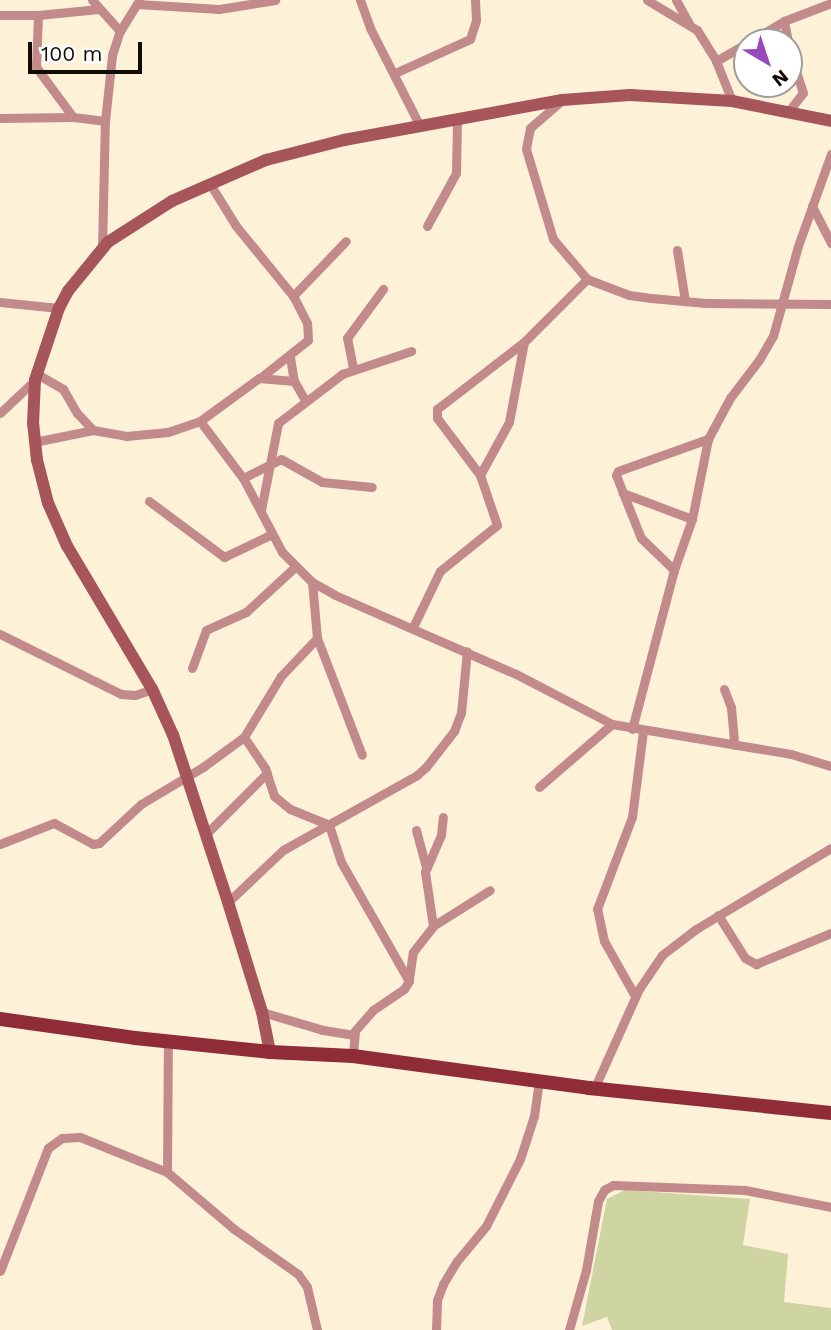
<!DOCTYPE html>
<style>
body{margin:0}
#map{position:relative;width:831px;height:1330px;overflow:hidden;background:#fdf2d7;font-family:"Work Sans",sans-serif}
div>[style]{position:absolute}
[style*='--x']{left:calc(var(--x)*1px);top:calc(var(--y)*1px);width:calc(var(--w)*1px);rotate:calc(var(--a)*1deg)}
.green>*{inset:0;background:#ced5a3}
.street>*{height:9px;margin:-4.5px;padding:0 4.5px;transform-origin:4.5px;border-radius:4.5px;background:#c38a8b}
.secondary>*{height:12px;margin:-6px;padding:0 6px;transform-origin:6px;border-radius:6px;background:#a6555a}
.primary>*{height:14px;margin:-7px;padding:0 7px;transform-origin:7px;border-radius:7px;background:#8f2c37}
span{translate:-50% -50%;white-space:nowrap;text-align:center;line-height:1.15;-webkit-text-stroke:6px #fff;paint-order:stroke}
.north{position:absolute;left:733px;top:28px;width:70px;height:70px;box-sizing:border-box;background:#fff;border:2px solid #9f9d9a;border-radius:50%;rotate:141deg;font-size:19px;font-weight:700;line-height:28px;text-align:center;color:#100b02}
.north::after{content:'';display:block;margin:auto;width:24px;height:32px;background:#9a49b9;clip-path:polygon(50% 0,100% 100%,50% 72%,0 100%)}
.scale{position:absolute;left:28px;top:42px;width:114px;height:32px;box-sizing:border-box;border:4px solid #100b02;border-top:0;padding-left:9px;font-size:21px;line-height:24px;white-space:nowrap;color:#100b02;-webkit-text-stroke:5px #fff;paint-order:stroke}
</style>
<div id="map">
<div class="green">
<i style="clip-path:polygon(625px 1190px,750px 1199px,743px 1245px,788px 1254px,784px 1302px,831px 1308px,831px 1330px,612px 1330px,607px 1317px,582px 1326px,607px 1199px)"></i>
</div>
<div class="street">
<i style="--x:92;--y:0;--w:42;--a:47.9"></i>
<i style="--x:360;--y:0;--w:30;--a:70"></i>
<i style="--x:370;--y:28;--w:110;--a:63"></i>
<i style="--x:647;--y:0;--w:58;--a:31"></i>
<i style="--x:697;--y:30;--w:36;--a:58"></i>
<i style="--x:716;--y:61;--w:43;--a:68.2"></i>
<i style="--x:676;--y:0;--w:26;--a:61"></i>
<i style="--x:137;--y:4;--w:82;--a:3.5"></i>
<i style="--x:219;--y:9;--w:57;--a:-9.1"></i>
<i style="--x:0;--y:15;--w:38;--a:0"></i>
<i style="--x:38;--y:15;--w:61;--a:-5.6"></i>
<i style="--x:38;--y:15;--w:52;--a:92.2"></i>
<i style="--x:36;--y:67;--w:62;--a:53.5"></i>
<i style="--x:784;--y:21;--w:21;--a:79"></i>
<i style="--x:749;--y:42;--w:41;--a:-31"></i>
<i style="--x:784;--y:21;--w:50;--a:-21"></i>
<i style="--x:716;--y:61;--w:36;--a:-30"></i>
<i style="--x:395;--y:73;--w:82;--a:-24.4"></i>
<i style="--x:470;--y:39;--w:20;--a:-72"></i>
<i style="--x:476;--y:20;--w:20;--a:-93"></i>
<i style="--x:561;--y:101;--w:41;--a:138.9"></i>
<i style="--x:530;--y:128;--w:21;--a:101"></i>
<i style="--x:526;--y:149;--w:94;--a:73.3"></i>
<i style="--x:553;--y:239;--w:52;--a:49.6"></i>
<i style="--x:587;--y:279;--w:45;--a:20.9"></i>
<i style="--x:629;--y:295;--w:22;--a:8"></i>
<i style="--x:651;--y:298;--w:55;--a:5.2"></i>
<i style="--x:706;--y:303;--w:125;--a:0.5"></i>
<i style="--x:788;--y:112;--w:24;--a:-52"></i>
<i style="--x:803;--y:93;--w:45;--a:-108"></i>
<i style="--x:0;--y:118;--w:73;--a:-0.8"></i>
<i style="--x:73;--y:117;--w:32;--a:7"></i>
<i style="--x:210;--y:184;--w:49;--a:58.2"></i>
<i style="--x:236;--y:226;--w:90;--a:50.8"></i>
<i style="--x:812;--y:206;--w:42;--a:62.8"></i>
<i style="--x:427;--y:226;--w:60;--a:-61.3"></i>
<i style="--x:456;--y:173;--w:54;--a:-88.9"></i>
<i style="--x:102;--y:249;--w:128;--a:-88.7"></i>
<i style="--x:105;--y:121;--w:66;--a:-83.9"></i>
<i style="--x:112;--y:55;--w:25;--a:-72"></i>
<i style="--x:120;--y:31;--w:36;--a:-58"></i>
<i style="--x:677;--y:250;--w:52;--a:81.1"></i>
<i style="--x:0;--y:302;--w:59;--a:5.8"></i>
<i style="--x:290;--y:357;--w:24;--a:81"></i>
<i style="--x:294;--y:381;--w:22;--a:60"></i>
<i style="--x:353;--y:368;--w:31;--a:-101"></i>
<i style="--x:347;--y:338;--w:61;--a:-53.7"></i>
<i style="--x:37;--y:374;--w:30;--a:30"></i>
<i style="--x:63;--y:389;--w:28;--a:60"></i>
<i style="--x:77;--y:413;--w:23;--a:47"></i>
<i style="--x:260;--y:378;--w:61;--a:-38.4"></i>
<i style="--x:308;--y:340;--w:17;--a:-93"></i>
<i style="--x:307;--y:323;--w:30;--a:-117"></i>
<i style="--x:293;--y:296;--w:76;--a:-46.1"></i>
<i style="--x:0;--y:413;--w:48;--a:-43.3"></i>
<i style="--x:200;--y:421;--w:71;--a:53"></i>
<i style="--x:243;--y:478;--w:84;--a:62.2"></i>
<i style="--x:282;--y:552;--w:42;--a:45"></i>
<i style="--x:312;--y:582;--w:26;--a:29"></i>
<i style="--x:335;--y:595;--w:197;--a:23.6"></i>
<i style="--x:516;--y:674;--w:108;--a:27.5"></i>
<i style="--x:612;--y:724;--w:181;--a:9.5"></i>
<i style="--x:791;--y:754;--w:42;--a:16.7"></i>
<i style="--x:34;--y:442;--w:60;--a:-11.5"></i>
<i style="--x:93;--y:430;--w:34;--a:10"></i>
<i style="--x:126;--y:436;--w:42;--a:-5.4"></i>
<i style="--x:168;--y:432;--w:34;--a:-19"></i>
<i style="--x:200;--y:421;--w:73;--a:-36.1"></i>
<i style="--x:259;--y:378;--w:35;--a:5"></i>
<i style="--x:480;--y:475;--w:60;--a:-61.3"></i>
<i style="--x:509;--y:422;--w:81;--a:-79.4"></i>
<i style="--x:243;--y:478;--w:42;--a:-26.6"></i>
<i style="--x:281;--y:459;--w:47;--a:29.3"></i>
<i style="--x:322;--y:482;--w:50;--a:5.7"></i>
<i style="--x:623;--y:493;--w:48;--a:68.2"></i>
<i style="--x:641;--y:538;--w:46;--a:44.1"></i>
<i style="--x:149;--y:501;--w:94;--a:36.7"></i>
<i style="--x:224;--y:557;--w:53;--a:-25.6"></i>
<i style="--x:261;--y:510;--w:89;--a:-78.9"></i>
<i style="--x:278;--y:423;--w:81;--a:-37.4"></i>
<i style="--x:342;--y:374;--w:73;--a:-18.4"></i>
<i style="--x:692;--y:519;--w:74;--a:-159.4"></i>
<i style="--x:623;--y:493;--w:19;--a:-111"></i>
<i style="--x:616;--y:475;--w:4;--a:-63"></i>
<i style="--x:618;--y:471;--w:96;--a:-19.6"></i>
<i style="--x:413;--y:627;--w:62;--a:-64.3"></i>
<i style="--x:440;--y:571;--w:73;--a:-38.9"></i>
<i style="--x:497;--y:525;--w:53;--a:-108.8"></i>
<i style="--x:480;--y:475;--w:71;--a:-127"></i>
<i style="--x:437;--y:418;--w:9;--a:-90"></i>
<i style="--x:437;--y:409;--w:110;--a:-37.6"></i>
<i style="--x:524;--y:342;--w:89;--a:-45"></i>
<i style="--x:0;--y:634;--w:135;--a:26.4"></i>
<i style="--x:121;--y:694;--w:14;--a:4"></i>
<i style="--x:135;--y:695;--w:18;--a:-19"></i>
<i style="--x:317;--y:638;--w:125;--a:69"></i>
<i style="--x:192;--y:668;--w:40;--a:-69.8"></i>
<i style="--x:206;--y:630;--w:44;--a:-24.2"></i>
<i style="--x:246;--y:612;--w:67;--a:-42.6"></i>
<i style="--x:724;--y:689;--w:19;--a:69"></i>
<i style="--x:731;--y:707;--w:38;--a:85"></i>
<i style="--x:632;--y:729;--w:164;--a:-75.2"></i>
<i style="--x:674;--y:570;--w:54;--a:-70.6"></i>
<i style="--x:692;--y:519;--w:82;--a:-78.7"></i>
<i style="--x:708;--y:439;--w:47;--a:-61.8"></i>
<i style="--x:730;--y:398;--w:48;--a:-52.7"></i>
<i style="--x:759;--y:360;--w:28;--a:-60"></i>
<i style="--x:773;--y:336;--w:93;--a:-74.5"></i>
<i style="--x:798;--y:246;--w:98;--a:-70.3"></i>
<i style="--x:244;--y:737;--w:37;--a:56"></i>
<i style="--x:265;--y:768;--w:29;--a:72"></i>
<i style="--x:274;--y:796;--w:21;--a:39"></i>
<i style="--x:290;--y:809;--w:40;--a:22"></i>
<i style="--x:539;--y:787;--w:96;--a:-40.8"></i>
<i style="--x:329;--y:825;--w:39;--a:72"></i>
<i style="--x:341;--y:862;--w:137;--a:60.3"></i>
<i style="--x:409;--y:981;--w:9;--a:122"></i>
<i style="--x:404;--y:989;--w:37;--a:146"></i>
<i style="--x:373;--y:1010;--w:28;--a:131"></i>
<i style="--x:355;--y:1031;--w:25;--a:95"></i>
<i style="--x:416;--y:830;--w:38;--a:75"></i>
<i style="--x:206;--y:834;--w:86;--a:-45"></i>
<i style="--x:0;--y:844;--w:58;--a:-21.3"></i>
<i style="--x:54;--y:823;--w:44;--a:28.3"></i>
<i style="--x:93;--y:844;--w:6;--a:-9"></i>
<i style="--x:99;--y:843;--w:57;--a:-42.9"></i>
<i style="--x:141;--y:804;--w:72;--a:-30.8"></i>
<i style="--x:203;--y:767;--w:51;--a:-36.2"></i>
<i style="--x:244;--y:737;--w:71;--a:-58.8"></i>
<i style="--x:281;--y:676;--w:52;--a:-46.5"></i>
<i style="--x:317;--y:638;--w:56;--a:-95.1"></i>
<i style="--x:228;--y:902;--w:76;--a:-43.4"></i>
<i style="--x:283;--y:850;--w:154;--a:-29.2"></i>
<i style="--x:417;--y:775;--w:12;--a:-42"></i>
<i style="--x:426;--y:767;--w:46;--a:-52.1"></i>
<i style="--x:454;--y:731;--w:19;--a:-69"></i>
<i style="--x:461;--y:713;--w:62;--a:-84.5"></i>
<i style="--x:718;--y:915;--w:51;--a:57.9"></i>
<i style="--x:745;--y:958;--w:13;--a:29"></i>
<i style="--x:756;--y:964;--w:81;--a:-22.5"></i>
<i style="--x:433;--y:926;--w:67;--a:-32.3"></i>
<i style="--x:409;--y:979;--w:27;--a:-82"></i>
<i style="--x:413;--y:952;--w:33;--a:-52"></i>
<i style="--x:433;--y:926;--w:55;--a:-98.4"></i>
<i style="--x:425;--y:872;--w:40;--a:-66.6"></i>
<i style="--x:441;--y:835;--w:18;--a:-84"></i>
<i style="--x:635;--y:996;--w:63;--a:-119.4"></i>
<i style="--x:604;--y:941;--w:33;--a:-102"></i>
<i style="--x:597;--y:909;--w:98;--a:-69.2"></i>
<i style="--x:632;--y:817;--w:87;--a:-82.7"></i>
<i style="--x:262;--y:1012;--w:64;--a:16.4"></i>
<i style="--x:323;--y:1030;--w:30;--a:9"></i>
<i style="--x:594;--y:1089;--w:110;--a:-65.8"></i>
<i style="--x:639;--y:989;--w:41;--a:-55.9"></i>
<i style="--x:662;--y:955;--w:43;--a:-37.4"></i>
<i style="--x:696;--y:929;--w:157;--a:-31"></i>
<i style="--x:167;--y:1172;--w:131;--a:-89.6"></i>
<i style="--x:0;--y:1271;--w:132;--a:-68.7"></i>
<i style="--x:48;--y:1148;--w:17;--a:-36"></i>
<i style="--x:62;--y:1138;--w:18;--a:-3"></i>
<i style="--x:80;--y:1137;--w:94;--a:21.9"></i>
<i style="--x:167;--y:1172;--w:88;--a:40.4"></i>
<i style="--x:234;--y:1229;--w:78;--a:35.1"></i>
<i style="--x:298;--y:1274;--w:16;--a:55"></i>
<i style="--x:307;--y:1287;--w:44;--a:76.9"></i>
<i style="--x:436;--y:1330;--w:30;--a:-88"></i>
<i style="--x:437;--y:1300;--w:17;--a:-69"></i>
<i style="--x:443;--y:1284;--w:27;--a:-59"></i>
<i style="--x:457;--y:1261;--w:45;--a:-50.4"></i>
<i style="--x:486;--y:1226;--w:75;--a:-63.1"></i>
<i style="--x:520;--y:1159;--w:45;--a:-72"></i>
<i style="--x:534;--y:1116;--w:36;--a:-82"></i>
<i style="--x:569;--y:1330;--w:62;--a:-74.2"></i>
<i style="--x:586;--y:1270;--w:70;--a:-80.1"></i>
<i style="--x:598;--y:1201;--w:13;--a:-61"></i>
<i style="--x:604;--y:1190;--w:10;--a:-29"></i>
<i style="--x:613;--y:1185;--w:132;--a:2.2"></i>
<i style="--x:745;--y:1190;--w:88;--a:11.2"></i>
</div>
<div class="secondary">
<i style="--x:270;--y:1052;--w:41;--a:-101.3"></i>
<i style="--x:262;--y:1012;--w:115;--a:-107.2"></i>
<i style="--x:228;--y:902;--w:176;--a:-108.2"></i>
<i style="--x:173;--y:735;--w:51;--a:-114.5"></i>
<i style="--x:152;--y:689;--w:166;--a:-120.7"></i>
<i style="--x:67;--y:546;--w:47;--a:-113.8"></i>
<i style="--x:48;--y:503;--w:44;--a:-104.3"></i>
<i style="--x:37;--y:460;--w:36;--a:-96"></i>
<i style="--x:33;--y:424;--w:44;--a:-87.4"></i>
<i style="--x:35;--y:380;--w:76;--a:-71.6"></i>
<i style="--x:59;--y:308;--w:19;--a:-62"></i>
<i style="--x:68;--y:291;--w:63;--a:-50.8"></i>
<i style="--x:108;--y:242;--w:76;--a:-32.6"></i>
<i style="--x:172;--y:201;--w:103;--a:-23.6"></i>
<i style="--x:266;--y:160;--w:81;--a:-14.4"></i>
<i style="--x:344;--y:140;--w:222;--a:-10.4"></i>
<i style="--x:562;--y:100;--w:68;--a:-4.2"></i>
<i style="--x:630;--y:95;--w:102;--a:3.4"></i>
<i style="--x:732;--y:101;--w:101;--a:11.4"></i>
</div>
<div class="primary">
<i style="--x:0;--y:1019;--w:136;--a:8"></i>
<i style="--x:135;--y:1038;--w:136;--a:5.9"></i>
<i style="--x:270;--y:1052;--w:83;--a:2.8"></i>
<i style="--x:353;--y:1056;--w:238;--a:7.7"></i>
<i style="--x:589;--y:1088;--w:243;--a:5.9"></i>
</div>
<div class="north">N</div>
<div class="scale">100 m</div>
</div>
